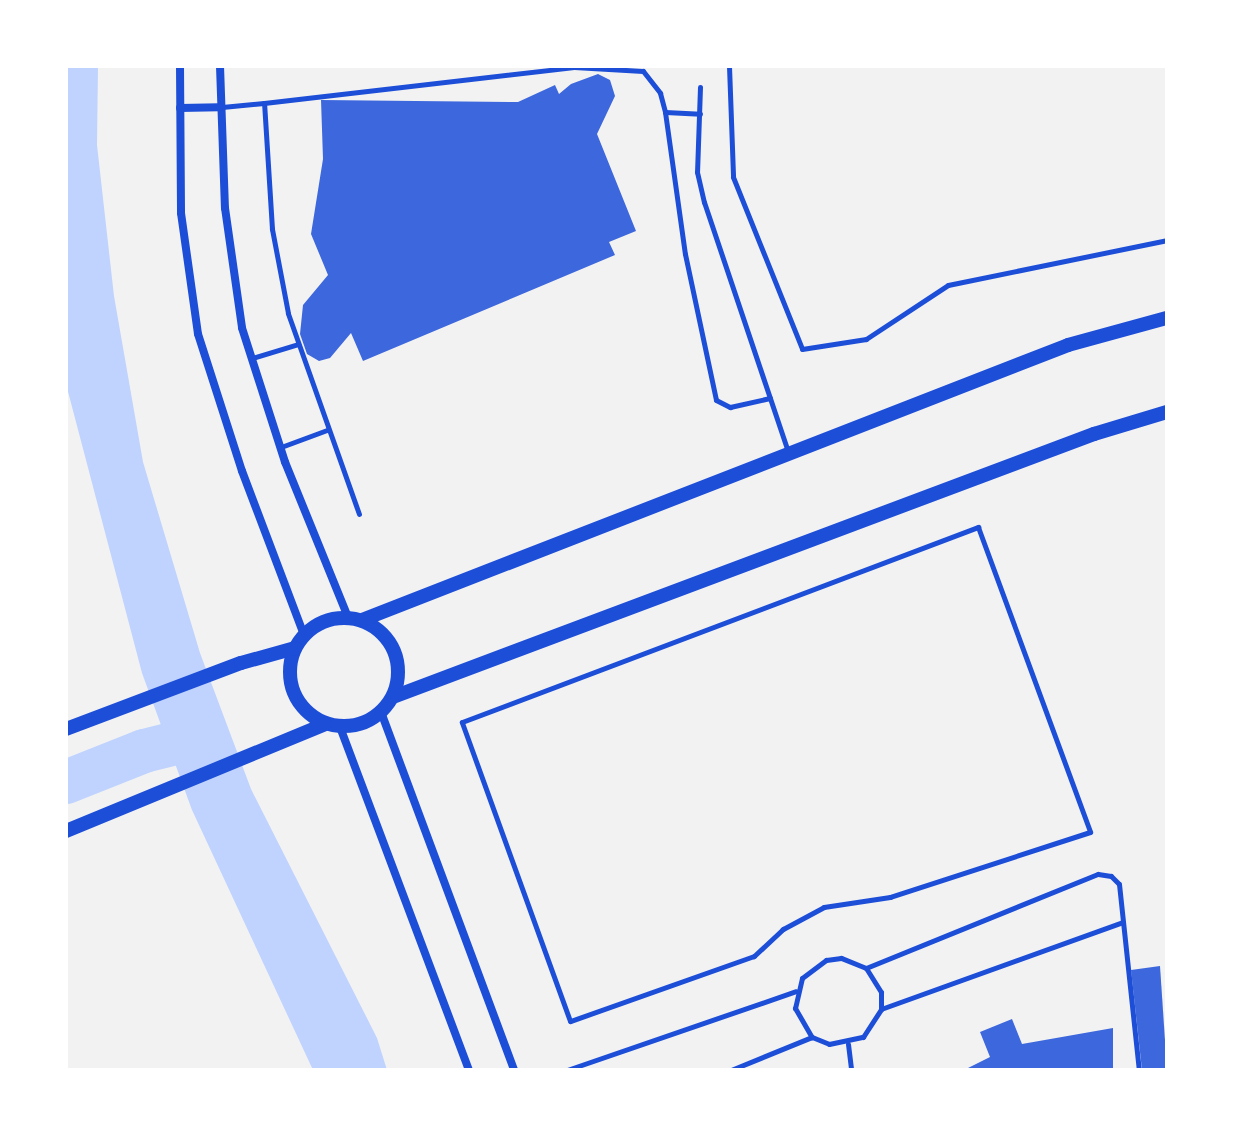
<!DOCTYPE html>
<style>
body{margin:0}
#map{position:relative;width:1233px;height:1136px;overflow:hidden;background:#f2f2f2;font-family:Commissioner,sans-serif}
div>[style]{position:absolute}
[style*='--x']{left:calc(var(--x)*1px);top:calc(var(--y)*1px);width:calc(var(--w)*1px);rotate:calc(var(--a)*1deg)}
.water>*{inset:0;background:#bfd3fe}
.river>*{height:44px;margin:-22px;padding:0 22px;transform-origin:22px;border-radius:22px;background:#bfd3fe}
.building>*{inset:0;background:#3d67dc}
.service>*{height:5px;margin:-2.5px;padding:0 2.5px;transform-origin:2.5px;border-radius:2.5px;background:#1d4ed8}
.minor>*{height:8px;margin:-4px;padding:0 4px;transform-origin:4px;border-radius:4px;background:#1d4ed8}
.tertiary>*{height:14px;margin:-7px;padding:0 7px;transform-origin:7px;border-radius:7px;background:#1d4ed8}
.tertiary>.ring{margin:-7px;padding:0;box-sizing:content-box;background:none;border:14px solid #1d4ed8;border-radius:50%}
span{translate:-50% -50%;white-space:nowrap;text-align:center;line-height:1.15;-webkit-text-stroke:8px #fff;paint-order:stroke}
.frame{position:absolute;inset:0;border:68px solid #fff;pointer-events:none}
</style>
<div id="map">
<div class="water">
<i style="clip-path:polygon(66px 66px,98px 66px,97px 145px,114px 296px,143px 462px,200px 653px,251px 789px,377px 1038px,387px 1070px,313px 1070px,192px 810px,142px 673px,66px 384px)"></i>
</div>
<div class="river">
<i style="--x:66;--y:782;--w:84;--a:-21.7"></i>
<i style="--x:144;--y:751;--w:49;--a:-14"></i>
</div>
<div class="building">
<i style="clip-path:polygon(598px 74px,610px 80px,615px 96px,597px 134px,636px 231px,609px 242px,615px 255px,363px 361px,351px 333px,330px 358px,319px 361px,307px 354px,300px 334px,303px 305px,328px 275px,311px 234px,323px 159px,321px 100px,518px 102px,555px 85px,559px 94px,571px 84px)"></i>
<i style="clip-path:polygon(1160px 966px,1167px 1070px,1142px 1070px,1131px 970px)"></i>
<i style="clip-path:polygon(1012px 1019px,1022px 1044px,1113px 1028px,1113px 1070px,964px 1070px,990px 1057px,980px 1032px)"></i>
</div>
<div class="service">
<i style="--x:729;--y:66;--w:111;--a:87.9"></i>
<i style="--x:733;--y:177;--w:185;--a:68.1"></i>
<i style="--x:802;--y:349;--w:65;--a:-8.9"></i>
<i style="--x:866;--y:339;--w:98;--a:-33.4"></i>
<i style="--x:948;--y:285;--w:224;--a:-11.6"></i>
<i style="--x:700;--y:87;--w:85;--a:92"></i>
<i style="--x:697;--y:172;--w:31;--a:77"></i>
<i style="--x:704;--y:202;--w:264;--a:71.4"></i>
<i style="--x:222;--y:107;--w:42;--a:-5.4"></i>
<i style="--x:665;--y:112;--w:35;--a:3"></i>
<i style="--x:252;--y:358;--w:48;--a:-16.9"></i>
<i style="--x:281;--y:447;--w:49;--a:-20.3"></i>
<i style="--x:359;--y:514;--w:213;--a:-109.5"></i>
<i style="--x:288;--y:313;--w:86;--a:-100.8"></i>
<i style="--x:272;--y:229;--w:126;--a:-93.6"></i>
<i style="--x:264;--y:103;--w:312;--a:-6.6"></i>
<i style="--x:574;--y:67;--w:69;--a:3.3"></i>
<i style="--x:643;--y:71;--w:28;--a:52"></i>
<i style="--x:660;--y:93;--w:20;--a:75"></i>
<i style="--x:665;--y:112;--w:143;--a:82"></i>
<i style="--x:685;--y:254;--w:149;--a:78"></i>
<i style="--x:716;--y:400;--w:16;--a:27"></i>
<i style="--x:730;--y:407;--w:41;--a:-12.7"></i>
<i style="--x:978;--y:527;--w:325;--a:69.8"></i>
<i style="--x:1090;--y:832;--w:210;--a:162"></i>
<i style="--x:890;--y:897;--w:67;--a:171.4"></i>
<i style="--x:824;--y:907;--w:47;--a:151.8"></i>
<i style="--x:783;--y:929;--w:40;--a:137"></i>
<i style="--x:754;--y:956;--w:195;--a:160.5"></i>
<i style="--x:570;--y:1021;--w:318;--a:-109.9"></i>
<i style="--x:462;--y:722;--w:552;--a:-20.7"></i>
<i style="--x:866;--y:968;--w:250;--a:-22.1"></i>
<i style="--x:1098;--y:874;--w:13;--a:9"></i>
<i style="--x:1111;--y:876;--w:11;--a:45"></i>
<i style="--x:1119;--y:884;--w:187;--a:83.9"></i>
<i style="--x:881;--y:1009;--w:256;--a:-19.8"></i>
<i style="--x:848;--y:1044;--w:26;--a:83"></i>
<i style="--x:567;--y:1070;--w:242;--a:-19"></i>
<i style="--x:731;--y:1070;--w:87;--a:-22.2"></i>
<i style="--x:812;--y:1037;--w:18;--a:22"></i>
<i style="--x:829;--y:1044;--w:35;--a:-12"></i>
<i style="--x:863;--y:1037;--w:33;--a:-57"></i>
<i style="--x:881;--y:1009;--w:17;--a:-90"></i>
<i style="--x:881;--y:992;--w:28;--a:-122"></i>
<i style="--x:866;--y:968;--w:27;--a:-158"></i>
<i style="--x:841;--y:958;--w:15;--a:172"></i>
<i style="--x:826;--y:960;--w:30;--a:143"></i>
<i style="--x:802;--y:978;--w:31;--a:103"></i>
<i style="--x:795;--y:1008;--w:34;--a:60"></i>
</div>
<div class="minor">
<i style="--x:180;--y:66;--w:147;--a:89.6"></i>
<i style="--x:181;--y:213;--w:122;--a:82"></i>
<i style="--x:198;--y:334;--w:144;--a:72.2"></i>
<i style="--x:242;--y:471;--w:175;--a:69.3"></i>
<i style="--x:220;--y:66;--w:142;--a:88"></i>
<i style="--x:225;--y:208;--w:121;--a:81.9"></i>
<i style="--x:242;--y:328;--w:141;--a:72.2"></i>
<i style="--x:285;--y:462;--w:167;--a:67.9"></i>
<i style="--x:180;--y:108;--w:39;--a:-1"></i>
<i style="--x:381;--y:712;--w:382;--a:69.6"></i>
<i style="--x:340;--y:727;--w:366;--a:69.4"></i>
</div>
<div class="tertiary">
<i class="ring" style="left:290px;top:618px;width:94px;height:94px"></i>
<i style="--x:362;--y:620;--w:758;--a:-21.28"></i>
<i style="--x:1068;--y:345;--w:103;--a:-15.3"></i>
<i style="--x:393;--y:697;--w:749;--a:-20.57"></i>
<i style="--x:1094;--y:434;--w:76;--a:-16.8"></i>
<i style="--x:66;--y:729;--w:187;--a:-20.7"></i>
<i style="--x:241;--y:663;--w:56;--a:-15.5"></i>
<i style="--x:66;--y:831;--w:280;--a:-22.4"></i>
</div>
<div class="frame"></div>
</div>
